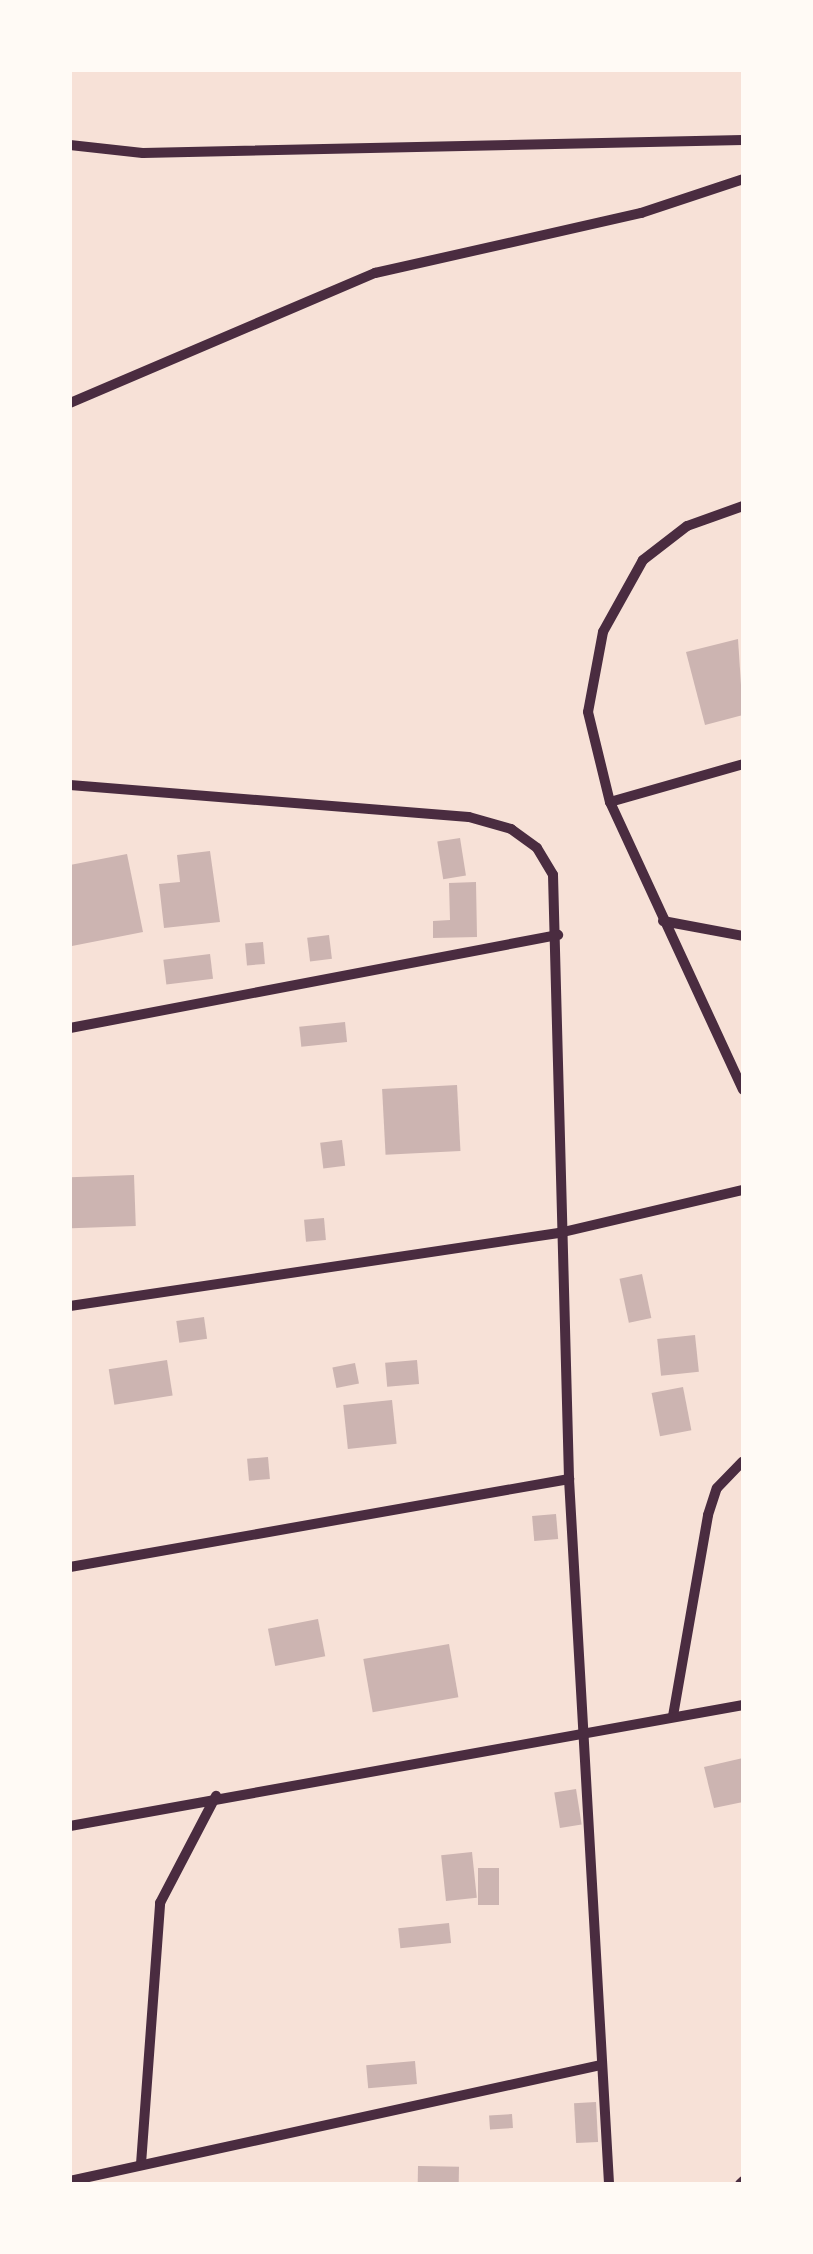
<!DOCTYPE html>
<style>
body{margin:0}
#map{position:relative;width:813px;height:2254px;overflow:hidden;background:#f7e1d7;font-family:Poppins,sans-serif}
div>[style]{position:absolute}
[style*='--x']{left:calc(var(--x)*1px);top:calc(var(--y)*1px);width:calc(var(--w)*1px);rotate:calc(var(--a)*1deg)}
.building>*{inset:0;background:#ccb4b1;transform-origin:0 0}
.minor>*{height:10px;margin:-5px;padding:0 5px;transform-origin:5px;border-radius:5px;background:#4a2c40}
span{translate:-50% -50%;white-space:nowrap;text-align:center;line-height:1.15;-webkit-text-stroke:9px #fffaf5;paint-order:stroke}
.frame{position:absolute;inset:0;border:72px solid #fffaf5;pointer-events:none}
</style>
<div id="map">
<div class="building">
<i style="clip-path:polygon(738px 639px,743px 715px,705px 725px,686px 652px)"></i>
<i style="left:460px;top:838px;width:38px;height:23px;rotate:81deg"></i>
<i style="clip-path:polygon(210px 851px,220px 922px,164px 928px,159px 884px,180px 882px,177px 855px)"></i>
<i style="clip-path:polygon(127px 854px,143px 932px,72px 946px,70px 865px)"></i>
<i style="clip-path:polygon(476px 882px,477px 937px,433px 938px,433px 921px,450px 920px,449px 883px)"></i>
<i style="left:329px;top:935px;width:24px;height:22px;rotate:83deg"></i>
<i style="left:263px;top:942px;width:22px;height:18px;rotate:85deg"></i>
<i style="left:210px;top:954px;width:25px;height:47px;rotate:83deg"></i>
<i style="left:345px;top:1022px;width:20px;height:46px;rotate:84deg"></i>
<i style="left:457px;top:1085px;width:66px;height:75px;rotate:87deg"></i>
<i style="left:342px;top:1140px;width:26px;height:22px;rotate:83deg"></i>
<i style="left:134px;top:1175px;width:51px;height:64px;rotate:88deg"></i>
<i style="left:324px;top:1218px;width:22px;height:20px;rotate:85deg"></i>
<i style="left:642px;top:1274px;width:45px;height:23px;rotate:78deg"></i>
<i style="left:204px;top:1317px;width:22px;height:28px;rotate:82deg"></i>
<i style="left:695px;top:1335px;width:37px;height:38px;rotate:84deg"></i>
<i style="left:167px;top:1360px;width:36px;height:59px;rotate:81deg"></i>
<i style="left:417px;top:1360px;width:24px;height:32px;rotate:85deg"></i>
<i style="left:355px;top:1363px;width:21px;height:23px;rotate:79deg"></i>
<i style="left:683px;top:1387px;width:44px;height:32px;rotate:79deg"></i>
<i style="left:392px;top:1400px;width:44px;height:49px;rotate:84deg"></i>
<i style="left:268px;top:1457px;width:22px;height:21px;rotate:85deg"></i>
<i style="left:556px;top:1514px;width:25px;height:24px;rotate:85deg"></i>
<i style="left:318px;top:1619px;width:38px;height:51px;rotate:79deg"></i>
<i style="left:449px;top:1644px;width:54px;height:87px;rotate:80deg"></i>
<i style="clip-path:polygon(743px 1758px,743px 1802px,714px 1808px,704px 1767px)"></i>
<i style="left:576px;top:1789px;width:36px;height:22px;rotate:81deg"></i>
<i style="left:472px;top:1852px;width:46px;height:31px;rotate:84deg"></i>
<i style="left:478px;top:1868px;width:21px;height:37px"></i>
<i style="left:449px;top:1923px;width:20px;height:51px;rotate:84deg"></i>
<i style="left:415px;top:2061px;width:23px;height:49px;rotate:85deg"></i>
<i style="left:596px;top:2102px;width:40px;height:22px;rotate:87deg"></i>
<i style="left:512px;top:2114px;width:14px;height:23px;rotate:86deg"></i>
<i style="left:418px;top:2166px;width:41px;height:18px;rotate:1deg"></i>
</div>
<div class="minor">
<i style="--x:70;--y:145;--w:73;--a:6.3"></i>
<i style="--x:143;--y:153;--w:600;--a:-1.24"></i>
<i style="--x:70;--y:403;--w:332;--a:-23.1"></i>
<i style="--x:375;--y:273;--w:273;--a:-12.7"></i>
<i style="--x:641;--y:213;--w:108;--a:-18.4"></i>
<i style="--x:743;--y:506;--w:59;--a:160.3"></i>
<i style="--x:687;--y:526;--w:56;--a:142.3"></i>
<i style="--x:643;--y:560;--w:82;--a:119.1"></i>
<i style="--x:603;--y:632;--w:81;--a:100.6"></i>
<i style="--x:588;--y:712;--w:93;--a:76.3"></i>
<i style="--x:610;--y:802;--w:317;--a:65.2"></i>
<i style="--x:70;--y:785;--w:400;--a:4.6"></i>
<i style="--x:469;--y:817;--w:44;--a:15.9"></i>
<i style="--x:511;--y:829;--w:32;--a:36"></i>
<i style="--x:537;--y:848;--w:31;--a:59"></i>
<i style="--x:553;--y:875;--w:604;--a:88.48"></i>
<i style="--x:569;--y:1479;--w:706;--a:86.75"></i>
<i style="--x:610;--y:802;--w:138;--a:-15.9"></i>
<i style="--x:663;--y:921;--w:81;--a:10.6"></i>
<i style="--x:70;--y:1028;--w:497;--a:-10.8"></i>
<i style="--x:70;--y:1306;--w:494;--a:-8.5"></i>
<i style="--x:559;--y:1233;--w:189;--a:-13.2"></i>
<i style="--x:70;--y:1567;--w:507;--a:-10"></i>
<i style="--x:673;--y:1716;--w:204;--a:-80.1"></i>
<i style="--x:708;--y:1515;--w:28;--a:-72"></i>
<i style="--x:717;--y:1488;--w:37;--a:-46"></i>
<i style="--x:70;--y:1826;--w:684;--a:-10.19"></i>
<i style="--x:141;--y:2164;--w:262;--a:-85.8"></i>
<i style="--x:160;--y:1903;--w:121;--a:-62.4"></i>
<i style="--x:70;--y:2181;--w:544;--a:-12.32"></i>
<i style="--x:740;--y:2184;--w:4;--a:-45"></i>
</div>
<div class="frame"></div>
</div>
